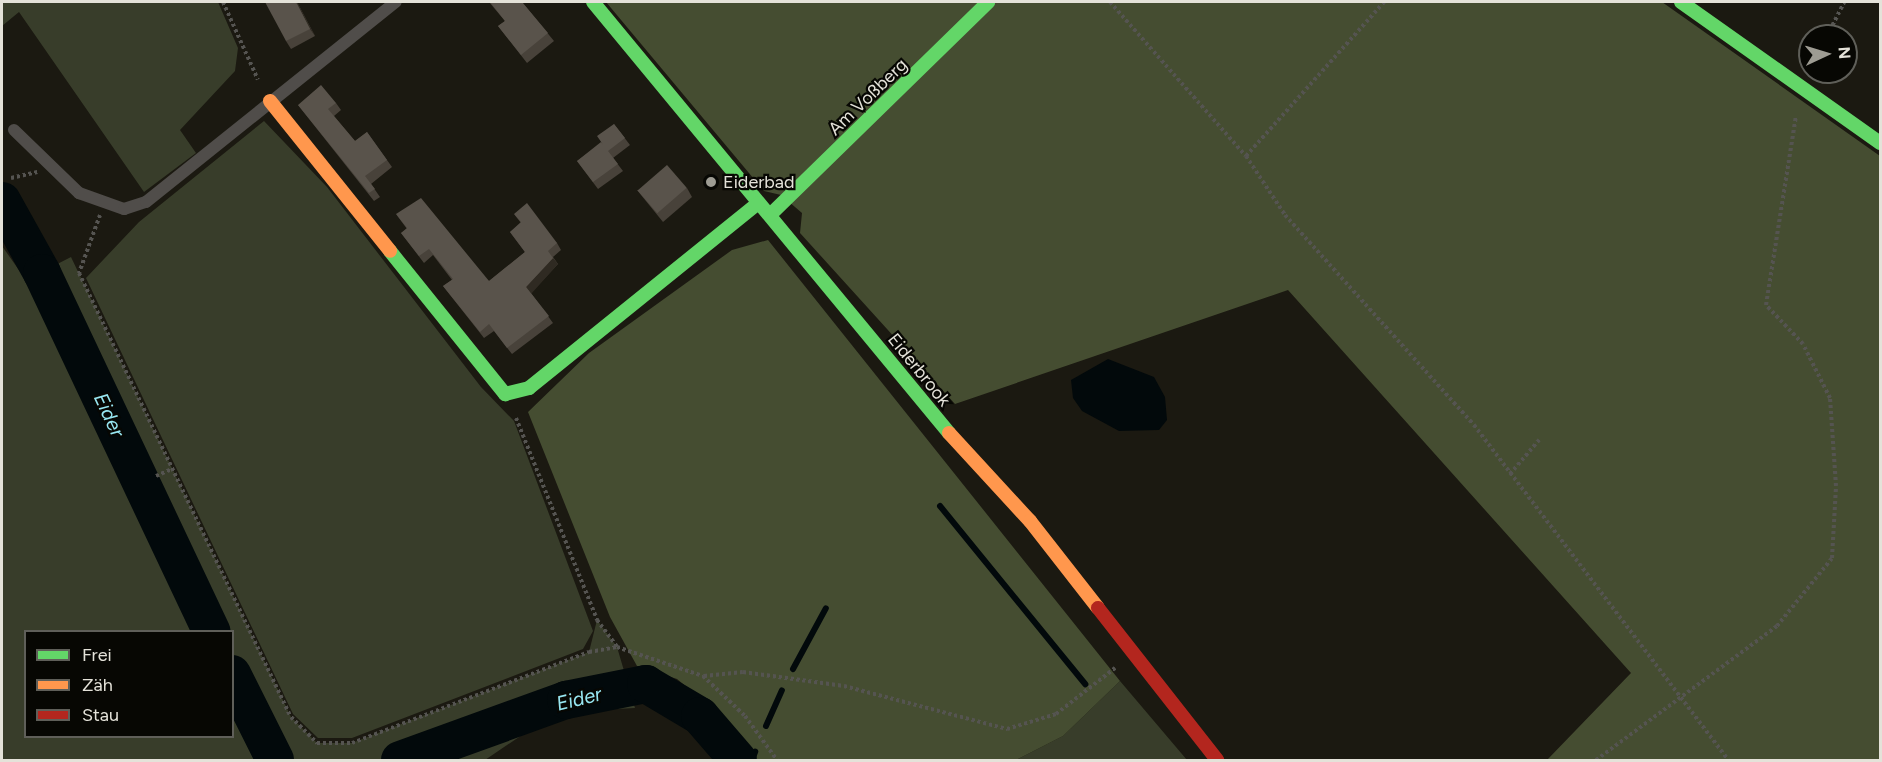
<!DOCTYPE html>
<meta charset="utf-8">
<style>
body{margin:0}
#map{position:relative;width:1882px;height:762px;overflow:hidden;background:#1b1911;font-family:Figtree,sans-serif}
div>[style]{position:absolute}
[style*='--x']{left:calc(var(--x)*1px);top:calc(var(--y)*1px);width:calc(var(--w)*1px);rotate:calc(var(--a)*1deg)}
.green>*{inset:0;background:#383d2a}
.forest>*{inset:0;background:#454d31}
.water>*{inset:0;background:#02090b}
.stream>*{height:6px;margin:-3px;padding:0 3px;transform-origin:3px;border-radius:3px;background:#02090b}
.river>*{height:38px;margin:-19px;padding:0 19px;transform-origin:19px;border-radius:19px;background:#02090b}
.path>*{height:4px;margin-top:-2px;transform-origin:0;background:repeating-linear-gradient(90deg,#555451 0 3px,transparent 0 6px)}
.lane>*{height:12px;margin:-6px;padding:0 6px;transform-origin:6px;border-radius:6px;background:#504d4a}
.fast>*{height:14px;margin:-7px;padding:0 7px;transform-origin:7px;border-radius:7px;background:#63d668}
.slow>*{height:14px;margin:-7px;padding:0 7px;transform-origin:7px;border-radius:7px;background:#ff974d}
.jam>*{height:14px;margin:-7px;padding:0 7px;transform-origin:7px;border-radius:7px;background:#b3261e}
.wall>*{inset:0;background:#48423a}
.shaded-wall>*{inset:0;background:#2f2a22}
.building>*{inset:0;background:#59534b;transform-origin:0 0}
.dots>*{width:16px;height:16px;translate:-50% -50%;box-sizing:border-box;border:3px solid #070703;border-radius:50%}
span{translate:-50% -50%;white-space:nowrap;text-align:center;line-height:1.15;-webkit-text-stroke:4.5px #070703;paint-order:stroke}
.street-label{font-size:18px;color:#e4e2d9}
.poi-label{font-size:18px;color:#e4e2d9}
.left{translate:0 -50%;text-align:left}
.water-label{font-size:20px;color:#97e6f1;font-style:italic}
.frame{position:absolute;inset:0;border:3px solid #e4e2d9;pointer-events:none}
.legend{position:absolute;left:24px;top:630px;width:210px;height:108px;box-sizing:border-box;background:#070703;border:2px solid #5f5f59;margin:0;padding:8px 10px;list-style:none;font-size:18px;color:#e4e2d9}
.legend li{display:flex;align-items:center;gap:12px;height:30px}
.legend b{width:30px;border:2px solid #5f5f59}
.north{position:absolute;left:1798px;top:24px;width:60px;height:60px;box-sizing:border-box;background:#070703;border:2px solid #5f5f59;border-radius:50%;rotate:86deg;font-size:16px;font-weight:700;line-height:24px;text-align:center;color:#e4e2d9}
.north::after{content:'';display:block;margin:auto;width:21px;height:27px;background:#9e9c93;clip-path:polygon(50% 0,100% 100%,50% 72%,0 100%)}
</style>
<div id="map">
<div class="green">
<i style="clip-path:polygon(2px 2px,218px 2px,238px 48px,235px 71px,180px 130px,196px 153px,144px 192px,19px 12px,2px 26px)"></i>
<i style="clip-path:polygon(264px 121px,327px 187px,481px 387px,514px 421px,593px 631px,583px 649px,352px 738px,318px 738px,293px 714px,86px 278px,139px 222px)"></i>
<i style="clip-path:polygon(evenodd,2px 246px,26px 280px,71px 257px,291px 717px,317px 743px,352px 743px,589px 652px,597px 620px,617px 647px,635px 708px,556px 712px,485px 760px,2px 760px,2px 246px,26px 632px,232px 632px,232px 736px,26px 736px,26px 632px)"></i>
<i style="clip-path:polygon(1120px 681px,1187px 760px,1016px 760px,1063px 736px)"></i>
</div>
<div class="forest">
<i style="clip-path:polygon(606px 2px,1662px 2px,1880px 156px,1880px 760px,1547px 760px,1631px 673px,1288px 290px,955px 404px,800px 233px,802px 213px,781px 195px,764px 191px)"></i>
<i style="clip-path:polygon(768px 240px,1120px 681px,1063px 736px,1016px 760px,756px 760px,712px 708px,677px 679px,637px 666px,610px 617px,528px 412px,589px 353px,732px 250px)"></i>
</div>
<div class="water">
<i style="clip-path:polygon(1108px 359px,1154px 377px,1165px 397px,1167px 420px,1159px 430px,1119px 431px,1082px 411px,1073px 398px,1071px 380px)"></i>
</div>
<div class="stream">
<i style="--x:940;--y:506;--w:230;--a:50.8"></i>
<i style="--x:793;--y:669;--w:69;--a:-61.6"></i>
<i style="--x:766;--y:726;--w:39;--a:-66"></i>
<i style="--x:752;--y:760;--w:9;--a:-69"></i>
</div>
<div class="river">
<i style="--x:2;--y:201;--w:82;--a:60.9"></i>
<i style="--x:42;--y:273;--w:397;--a:64.7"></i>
<i style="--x:232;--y:674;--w:96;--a:63.4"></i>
<i style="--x:400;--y:760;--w:177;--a:-19.9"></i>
<i style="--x:566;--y:700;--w:82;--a:-11.3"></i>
<i style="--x:646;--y:684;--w:63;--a:30.7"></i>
<i style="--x:700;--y:716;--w:58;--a:49.2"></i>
</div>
<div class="path">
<i style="--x:223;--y:2;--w:85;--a:65.8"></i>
<i style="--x:1110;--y:2;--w:205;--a:48.6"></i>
<i style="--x:1246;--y:156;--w:71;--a:56.5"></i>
<i style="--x:1285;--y:215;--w:283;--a:48"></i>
<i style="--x:1474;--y:425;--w:420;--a:52.8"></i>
<i style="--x:1827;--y:36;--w:38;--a:-63"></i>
<i style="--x:1246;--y:156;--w:207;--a:-48.1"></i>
<i style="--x:11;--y:178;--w:27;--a:-13"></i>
<i style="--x:100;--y:215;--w:62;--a:109.9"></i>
<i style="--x:79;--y:273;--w:492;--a:64.5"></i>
<i style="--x:291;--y:717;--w:37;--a:45"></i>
<i style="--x:317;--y:743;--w:35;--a:0"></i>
<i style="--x:352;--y:743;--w:254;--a:-21"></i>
<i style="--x:589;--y:652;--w:28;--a:-10"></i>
<i style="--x:617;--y:647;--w:91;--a:18.6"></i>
<i style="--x:703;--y:676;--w:58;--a:43.6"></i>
<i style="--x:745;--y:716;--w:54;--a:54"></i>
<i style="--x:516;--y:418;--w:218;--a:68.1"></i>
<i style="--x:597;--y:620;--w:34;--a:53"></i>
<i style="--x:1510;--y:474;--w:45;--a:-49.5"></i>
<i style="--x:156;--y:476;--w:17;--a:-24"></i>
<i style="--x:704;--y:676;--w:39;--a:-6"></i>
<i style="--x:743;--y:672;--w:102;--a:7.9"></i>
<i style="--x:844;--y:686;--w:169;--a:14.8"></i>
<i style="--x:1007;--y:729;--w:51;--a:-17"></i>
<i style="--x:1056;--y:714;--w:75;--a:-37.9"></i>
<i style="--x:1596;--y:760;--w:225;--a:-36.5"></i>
<i style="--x:1777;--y:626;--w:87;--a:-51"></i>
<i style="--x:1832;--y:558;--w:72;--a:-86.8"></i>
<i style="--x:1836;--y:486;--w:88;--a:-93.9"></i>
<i style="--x:1830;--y:398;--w:60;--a:-116.6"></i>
<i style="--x:1803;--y:344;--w:54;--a:-133.5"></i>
<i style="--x:1766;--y:305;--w:191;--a:-81"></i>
</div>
<div class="lane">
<i style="--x:14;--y:130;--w:91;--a:44.1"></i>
<i style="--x:79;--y:193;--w:48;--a:19.6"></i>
<i style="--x:124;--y:209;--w:23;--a:-18"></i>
<i style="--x:146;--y:202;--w:320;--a:-38.7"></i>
</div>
<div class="fast">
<i style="--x:593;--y:2;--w:559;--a:50.44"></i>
<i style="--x:1681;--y:2;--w:244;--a:35.3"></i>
<i style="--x:770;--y:215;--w:305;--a:-44.3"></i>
<i style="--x:390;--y:251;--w:184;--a:51.2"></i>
<i style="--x:505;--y:394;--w:25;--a:-14"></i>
<i style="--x:529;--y:388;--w:294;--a:-38.9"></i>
</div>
<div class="slow">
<i style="--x:270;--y:101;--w:192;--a:51.3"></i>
<i style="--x:949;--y:433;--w:120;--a:47.4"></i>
<i style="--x:1030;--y:521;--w:110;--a:52"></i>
</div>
<div class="jam">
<i style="--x:1098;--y:608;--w:193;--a:51.9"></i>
</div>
<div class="wall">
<i style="clip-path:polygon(297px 2px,315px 36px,291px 49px,286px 41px)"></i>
<i style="clip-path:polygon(489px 2px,522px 2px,554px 41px,527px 63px,498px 26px,505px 21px)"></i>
<i style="clip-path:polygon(336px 103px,341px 110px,334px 116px,355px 141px,367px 132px,392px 167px,371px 184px,380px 197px,374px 201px,298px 105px)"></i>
<i style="clip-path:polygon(614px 124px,630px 145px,613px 158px,623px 171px,598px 189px,577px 161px,602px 143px)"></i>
<i style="clip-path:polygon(687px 188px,692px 197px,663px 222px,637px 190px)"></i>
<i style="clip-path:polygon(396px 214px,489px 281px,525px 252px,510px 232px,521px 223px,514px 214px,557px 243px,561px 250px,553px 257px,558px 264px,531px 293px,553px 323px,512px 354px,494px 331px,484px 338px,443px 286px,452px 280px,433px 255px,424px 263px,401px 233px,407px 229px)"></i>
</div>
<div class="shaded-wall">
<i style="clip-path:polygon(296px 2px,297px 2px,315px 36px,310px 29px)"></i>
<i style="clip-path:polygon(553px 258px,558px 264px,531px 294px,526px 287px)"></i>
</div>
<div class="building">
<i style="clip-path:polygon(265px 2px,296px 2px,310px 29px,286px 41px)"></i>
<i style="clip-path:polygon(490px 2px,522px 2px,548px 33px,521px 55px,498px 26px,505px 21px)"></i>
<i style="clip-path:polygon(321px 85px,336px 103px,328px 109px,355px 141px,367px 132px,387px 160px,365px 176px,375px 189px,369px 193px,298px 105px)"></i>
<i style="clip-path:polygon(614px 124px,625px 138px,608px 151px,618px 164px,593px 182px,577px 161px,601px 142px,604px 146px,597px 136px)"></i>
<i style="left:667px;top:165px;width:30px;height:39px;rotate:49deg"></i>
<i style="clip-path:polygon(421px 198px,489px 281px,525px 252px,510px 232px,521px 222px,514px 214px,527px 203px,557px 243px,548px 251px,553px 258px,526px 287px,549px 316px,507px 348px,489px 324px,480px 332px,443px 286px,453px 279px,429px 249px,419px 256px,401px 233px,407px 228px,396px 214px)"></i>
</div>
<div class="dots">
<i style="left:711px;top:182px;background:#9e9c93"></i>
</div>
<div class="street-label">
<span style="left:868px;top:97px;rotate:-44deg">Am Voßberg</span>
<span style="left:919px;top:370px;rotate:51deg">Eiderbrook</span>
</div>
<div class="poi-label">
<span class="left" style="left:723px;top:182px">Eiderbad</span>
</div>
<div class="water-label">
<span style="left:109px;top:415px;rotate:65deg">Eider</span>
<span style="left:579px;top:699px;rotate:-14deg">Eider</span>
</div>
<div class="frame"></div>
<ul class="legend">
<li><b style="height:8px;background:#63d668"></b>Frei</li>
<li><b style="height:8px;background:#ff974d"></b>Zäh</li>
<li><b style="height:8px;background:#b3261e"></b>Stau</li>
</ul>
<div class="north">N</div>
</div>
